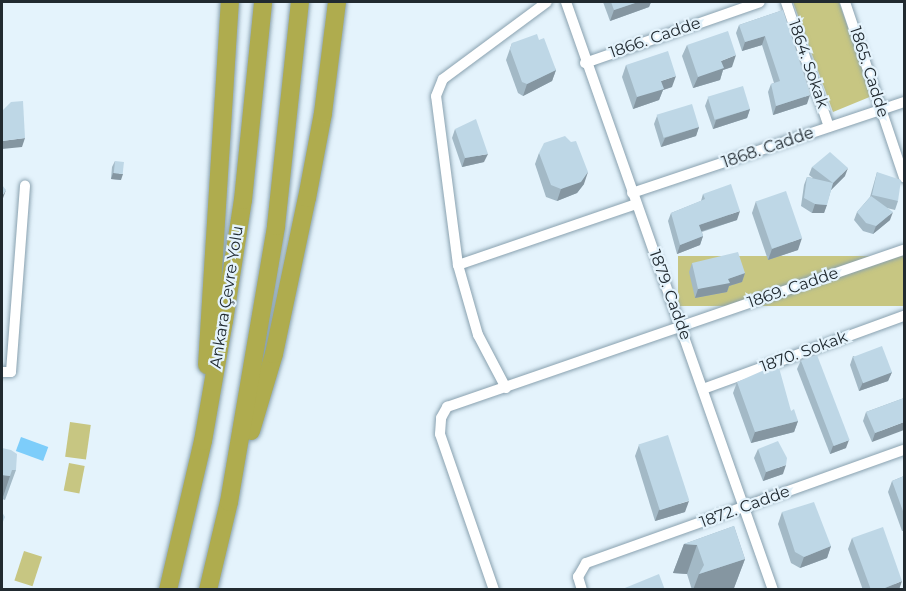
<!DOCTYPE html>
<meta charset="utf-8">
<style>
body{margin:0}
#map{position:relative;width:906px;height:591px;overflow:hidden;background:#e4f3fc;font-family:Montserrat,sans-serif}
div>[style]{position:absolute}
[style*='--x']{left:calc(var(--x)*1px);top:calc(var(--y)*1px);width:calc(var(--w)*1px);rotate:calc(var(--a)*1deg)}
.green>*{inset:0;background:#c7c682;transform-origin:0 0}
.water>*{inset:0;background:#7dcdfa;transform-origin:0 0}
.roads{filter:drop-shadow(0 0 2px #89a1af) drop-shadow(0 0 2px #89a1af)}
.minor>*{height:10px;margin:-5px;padding:0 5px;transform-origin:5px;border-radius:5px;background:#fff}
.motorway>*{height:18px;margin:-9px;padding:0 9px;transform-origin:9px;border-radius:9px;background:#afac4e}
.wall>*{inset:0;background:#a3b9c6}
.shaded-wall>*{inset:0;background:#8596a1}
.building>*{inset:0;background:#bed7e6;transform-origin:0 0}
span{translate:-50% -50%;white-space:nowrap;text-align:center;line-height:1.15;-webkit-text-stroke:4.5px #e4f3fc;paint-order:stroke}
.street-label{font-size:16px;color:#212a30}
.frame{position:absolute;inset:0;border:3px solid #212a30;pointer-events:none}
</style>
<div id="map">
<div class="green">
<i style="clip-path:polygon(793px 2px,839px 2px,872px 96px,833px 112px)"></i>
<i style="left:904px;top:256px;width:50px;height:226px;rotate:90deg"></i>
<i style="left:70px;top:422px;width:21px;height:35px;rotate:8deg"></i>
<i style="left:69px;top:463px;width:16px;height:28px;rotate:11deg"></i>
<i style="left:24px;top:551px;width:19px;height:31px;rotate:18deg"></i>
</div>
<div class="water">
<i style="left:21px;top:437px;width:29px;height:15px;rotate:20deg"></i>
</div>
<div class="roads">
<div class="minor">
<i style="--x:566;--y:2;--w:623;--a:70.61"></i>
<i style="--x:786;--y:2;--w:132;--a:71"></i>
<i style="--x:845;--y:2;--w:185;--a:71.4"></i>
<i style="--x:585;--y:63;--w:185;--a:-19.2"></i>
<i style="--x:632;--y:193;--w:287;--a:-18.5"></i>
<i style="--x:458;--y:265;--w:188;--a:-18.9"></i>
<i style="--x:2;--y:372;--w:9;--a:0"></i>
<i style="--x:11;--y:372;--w:187;--a:-85.7"></i>
<i style="--x:506;--y:388;--w:60;--a:-117.8"></i>
<i style="--x:478;--y:335;--w:73;--a:-105.9"></i>
<i style="--x:458;--y:265;--w:170;--a:-97.4"></i>
<i style="--x:436;--y:96;--w:18;--a:-68"></i>
<i style="--x:443;--y:79;--w:129;--a:-36.5"></i>
<i style="--x:703;--y:389;--w:214;--a:-20"></i>
<i style="--x:494;--y:590;--w:165;--a:-109.1"></i>
<i style="--x:440;--y:434;--w:16;--a:-86"></i>
<i style="--x:441;--y:418;--w:13;--a:-61"></i>
<i style="--x:447;--y:407;--w:483;--a:-19"></i>
<i style="--x:582;--y:590;--w:14;--a:-107"></i>
<i style="--x:578;--y:577;--w:16;--a:-60"></i>
<i style="--x:586;--y:563;--w:337;--a:-19.6"></i>
</div>
<div class="motorway">
<i style="--x:207;--y:365;--w:364;--a:-86.4"></i>
<i style="--x:251;--y:431;--w:80;--a:-73.4"></i>
<i style="--x:274;--y:354;--w:159;--a:-78.1"></i>
<i style="--x:307;--y:198;--w:86;--a:-79.3"></i>
<i style="--x:323;--y:113;--w:112;--a:-82.8"></i>
<i style="--x:168;--y:590;--w:153;--a:-76.8"></i>
<i style="--x:203;--y:441;--w:122;--a:-80.1"></i>
<i style="--x:224;--y:321;--w:122;--a:-81.1"></i>
<i style="--x:243;--y:200;--w:199;--a:-84.2"></i>
<i style="--x:208;--y:590;--w:90;--a:-76.6"></i>
<i style="--x:229;--y:502;--w:280;--a:-80.3"></i>
<i style="--x:276;--y:226;--w:225;--a:-83.9"></i>
</div>
</div>
<div class="wall">
<i style="clip-path:polygon(603px 2px,651px 2px,649px 7px,610px 21px)"></i>
<i style="clip-path:polygon(783px 10px,807px 104px,773px 115px,768px 92px,771px 84px,774px 83px,762px 45px,742px 51px,736px 33px,739px 25px)"></i>
<i style="clip-path:polygon(539px 40px,556px 70px,552px 81px,523px 96px,518px 93px,506px 60px,512px 43px)"></i>
<i style="clip-path:polygon(687px 45px,732px 67px,723px 70px,720px 80px,693px 88px,682px 56px)"></i>
<i style="clip-path:polygon(626px 65px,672px 87px,663px 90px,659px 100px,633px 109px,622px 77px)"></i>
<i style="clip-path:polygon(708px 98px,750px 109px,747px 118px,713px 129px,705px 106px)"></i>
<i style="clip-path:polygon(657px 116px,699px 127px,696px 136px,661px 147px,654px 124px)"></i>
<i style="clip-path:polygon(455px 129px,484px 162px,462px 167px,452px 138px)"></i>
<i style="clip-path:polygon(539px 153px,584px 184px,577px 193px,557px 201px,546px 197px,535px 164px)"></i>
<i style="clip-path:polygon(115px 161px,121px 180px,111px 179px,112px 167px)"></i>
<i style="clip-path:polygon(812px 167px,845px 176px,831px 190px,824px 213px,812px 213px,801px 206px,804px 185px,807px 177px,813px 178px,809px 175px)"></i>
<i style="clip-path:polygon(877px 172px,898px 201px,895px 210px,887px 208px,890px 220px,873px 234px,863px 231px,854px 220px,857px 212px,870px 197px)"></i>
<i style="clip-path:polygon(703px 194px,737px 220px,702px 232px,703px 236px,700px 245px,677px 254px,668px 221px,671px 213px,701px 201px)"></i>
<i style="clip-path:polygon(756px 201px,798px 250px,768px 260px,752px 213px)"></i>
<i style="clip-path:polygon(692px 263px,745px 273px,742px 282px,729px 286px,727px 292px,695px 298px,689px 272px)"></i>
<i style="clip-path:polygon(853px 356px,892px 372px,888px 381px,859px 391px,850px 365px)"></i>
<i style="clip-path:polygon(801px 360px,846px 448px,830px 454px,797px 369px)"></i>
<i style="clip-path:polygon(737px 382px,791px 411px,798px 421px,794px 432px,751px 443px,733px 393px)"></i>
<i style="clip-path:polygon(904px 398px,872px 442px,863px 421px,866px 412px)"></i>
<i style="clip-path:polygon(639px 445px,685px 512px,655px 521px,635px 456px)"></i>
<i style="clip-path:polygon(2px 448px,16px 470px,5px 500px,2px 499px,2px 500px)"></i>
<i style="clip-path:polygon(758px 449px,783px 474px,763px 481px,754px 458px)"></i>
<i style="clip-path:polygon(904px 476px,904px 531px,902px 531px,888px 492px,892px 481px)"></i>
<i style="clip-path:polygon(782px 512px,831px 546px,827px 558px,800px 568px,791px 563px,778px 524px)"></i>
<i style="clip-path:polygon(734px 526px,745px 559px,734px 588px,730px 590px,692px 590px,687px 574px,673px 573px,684px 544px)"></i>
<i style="clip-path:polygon(852px 538px,899px 590px,863px 590px,848px 549px)"></i>
</div>
<div class="shaded-wall">
<i style="clip-path:polygon(638px 2px,651px 2px,649px 7px,610px 21px,614px 10px)"></i>
<i style="clip-path:polygon(765px 36px,762px 45px,742px 51px,745px 42px)"></i>
<i style="clip-path:polygon(736px 55px,732px 67px,723px 70px,720px 80px,693px 88px,698px 77px,721px 61px)"></i>
<i style="clip-path:polygon(556px 70px,552px 81px,523px 96px,527px 84px)"></i>
<i style="clip-path:polygon(676px 76px,672px 87px,663px 90px,659px 100px,633px 109px,637px 97px,661px 81px)"></i>
<i style="clip-path:polygon(810px 95px,807px 104px,773px 115px,776px 106px)"></i>
<i style="clip-path:polygon(750px 109px,747px 118px,713px 129px,716px 120px)"></i>
<i style="clip-path:polygon(699px 127px,696px 136px,661px 147px,665px 138px)"></i>
<i style="clip-path:polygon(25px 138px,22px 147px,2px 149px,2px 141px)"></i>
<i style="clip-path:polygon(488px 154px,484px 162px,462px 167px,465px 158px)"></i>
<i style="clip-path:polygon(848px 168px,845px 176px,830px 191px,833px 183px)"></i>
<i style="clip-path:polygon(588px 172px,584px 184px,577px 193px,557px 201px,561px 189px)"></i>
<i style="clip-path:polygon(113px 173px,123px 174px,121px 180px,111px 179px)"></i>
<i style="clip-path:polygon(6px 190px,2px 201px,2px 202px,2px 196px)"></i>
<i style="clip-path:polygon(815px 204px,827px 205px,824px 213px,812px 213px)"></i>
<i style="clip-path:polygon(740px 211px,737px 220px,696px 233px,699px 225px)"></i>
<i style="clip-path:polygon(893px 212px,890px 220px,873px 234px,876px 226px)"></i>
<i style="clip-path:polygon(703px 236px,700px 245px,677px 254px,680px 245px)"></i>
<i style="clip-path:polygon(802px 238px,798px 250px,768px 260px,772px 249px)"></i>
<i style="clip-path:polygon(745px 273px,742px 282px,729px 286px,727px 292px,695px 298px,698px 289px)"></i>
<i style="clip-path:polygon(892px 372px,888px 381px,859px 391px,863px 382px)"></i>
<i style="clip-path:polygon(798px 421px,794px 432px,751px 443px,755px 432px)"></i>
<i style="clip-path:polygon(904px 422px,904px 430px,872px 442px,875px 433px)"></i>
<i style="clip-path:polygon(849px 440px,846px 448px,830px 454px,833px 446px)"></i>
<i style="clip-path:polygon(786px 465px,783px 474px,763px 481px,766px 472px)"></i>
<i style="clip-path:polygon(2px 475px,10px 476px,2px 500px)"></i>
<i style="clip-path:polygon(689px 501px,685px 512px,655px 521px,659px 510px)"></i>
<i style="clip-path:polygon(684px 544px,697px 545px,687px 574px,673px 573px)"></i>
<i style="clip-path:polygon(831px 546px,827px 558px,800px 568px,804px 557px)"></i>
<i style="clip-path:polygon(745px 559px,734px 588px,730px 590px,693px 590px,699px 574px)"></i>
<i style="clip-path:polygon(902px 581px,899px 590px,880px 590px)"></i>
</div>
<div class="building">
<i style="clip-path:polygon(611px 2px,638px 2px,614px 10px)"></i>
<i style="clip-path:polygon(783px 10px,810px 95px,776px 106px,771px 84px,780px 81px,765px 36px,745px 42px,739px 25px)"></i>
<i style="clip-path:polygon(728px 31px,736px 55px,721px 61px,724px 68px,698px 77px,687px 45px)"></i>
<i style="clip-path:polygon(537px 34px,539px 40px,544px 38px,556px 70px,527px 84px,522px 82px,510px 49px,512px 43px)"></i>
<i style="clip-path:polygon(668px 51px,676px 76px,661px 81px,664px 89px,637px 97px,626px 65px)"></i>
<i style="left:743px;top:86px;width:24px;height:37px;rotate:73deg"></i>
<i style="clip-path:polygon(23px 101px,25px 138px,2px 141px,2px 111px,11px 102px)"></i>
<i style="left:692px;top:104px;width:24px;height:37px;rotate:73deg"></i>
<i style="clip-path:polygon(476px 119px,488px 154px,465px 158px,455px 129px)"></i>
<i style="clip-path:polygon(565px 136px,571px 142px,576px 141px,588px 172px,581px 182px,561px 189px,551px 185px,539px 153px,544px 143px)"></i>
<i style="clip-path:polygon(830px 152px,848px 168px,833px 183px,812px 167px)"></i>
<i style="left:115px;top:161px;width:9px;height:12px;rotate:6deg"></i>
<i style="clip-path:polygon(877px 172px,901px 180px,898px 201px,872px 195px)"></i>
<i style="clip-path:polygon(807px 177px,833px 183px,827px 205px,815px 204px,804px 198px)"></i>
<i style="clip-path:polygon(731px 184px,740px 211px,699px 225px,703px 236px,680px 245px,671px 213px,705px 199px,703px 194px)"></i>
<i style="clip-path:polygon(2px 185px,6px 190px,2px 196px)"></i>
<i style="left:786px;top:191px;width:50px;height:32px;rotate:71deg"></i>
<i style="clip-path:polygon(871px 196px,893px 212px,876px 226px,866px 223px,857px 212px)"></i>
<i style="clip-path:polygon(738px 252px,745px 273px,728px 279px,730px 283px,698px 289px,692px 263px)"></i>
<i style="left:882px;top:346px;width:28px;height:31px;rotate:69deg"></i>
<i style="left:817px;top:355px;width:91px;height:17px;rotate:69deg"></i>
<i style="clip-path:polygon(778px 364px,791px 411px,794px 409px,798px 421px,755px 432px,737px 382px)"></i>
<i style="clip-path:polygon(904px 398px,904px 422px,875px 433px,866px 412px)"></i>
<i style="left:668px;top:435px;width:69px;height:31px;rotate:72deg"></i>
<i style="clip-path:polygon(778px 441px,787px 458px,786px 465px,766px 472px,758px 449px)"></i>
<i style="clip-path:polygon(2px 448px,11px 450px,17px 454px,16px 470px,12px 470px,10px 476px,2px 475px)"></i>
<i style="clip-path:polygon(904px 476px,904px 514px,892px 481px)"></i>
<i style="clip-path:polygon(814px 502px,831px 546px,804px 557px,795px 552px,782px 512px)"></i>
<i style="clip-path:polygon(2px 512px,5px 517px,2px 524px)"></i>
<i style="clip-path:polygon(734px 526px,745px 559px,699px 574px,704px 565px,697px 545px,684px 544px)"></i>
<i style="clip-path:polygon(883px 527px,902px 581px,880px 590px,871px 590px,852px 538px)"></i>
<i style="clip-path:polygon(659px 574px,665px 590px,620px 590px)"></i>
</div>
<div class="street-label">
<span style="left:655px;top:38px;rotate:-19deg">1866. Cadde</span>
<span style="left:808px;top:64px;rotate:71deg">1864. Sokak</span>
<span style="left:869px;top:72px;rotate:72deg">1865. Cadde</span>
<span style="left:768px;top:148px;rotate:-19deg">1868. Cadde</span>
<span style="left:793px;top:288px;rotate:-19deg">1869. Cadde</span>
<span style="left:670px;top:295px;rotate:70deg">1879. Cadde</span>
<span style="left:227px;top:297px;rotate:-81deg">Ankara Çevre Yolu</span>
<span style="left:804px;top:352px;rotate:-20deg">1870. Sokak</span>
<span style="left:745px;top:507px;rotate:-20deg">1872. Cadde</span>
</div>
<div class="frame"></div>
</div>
